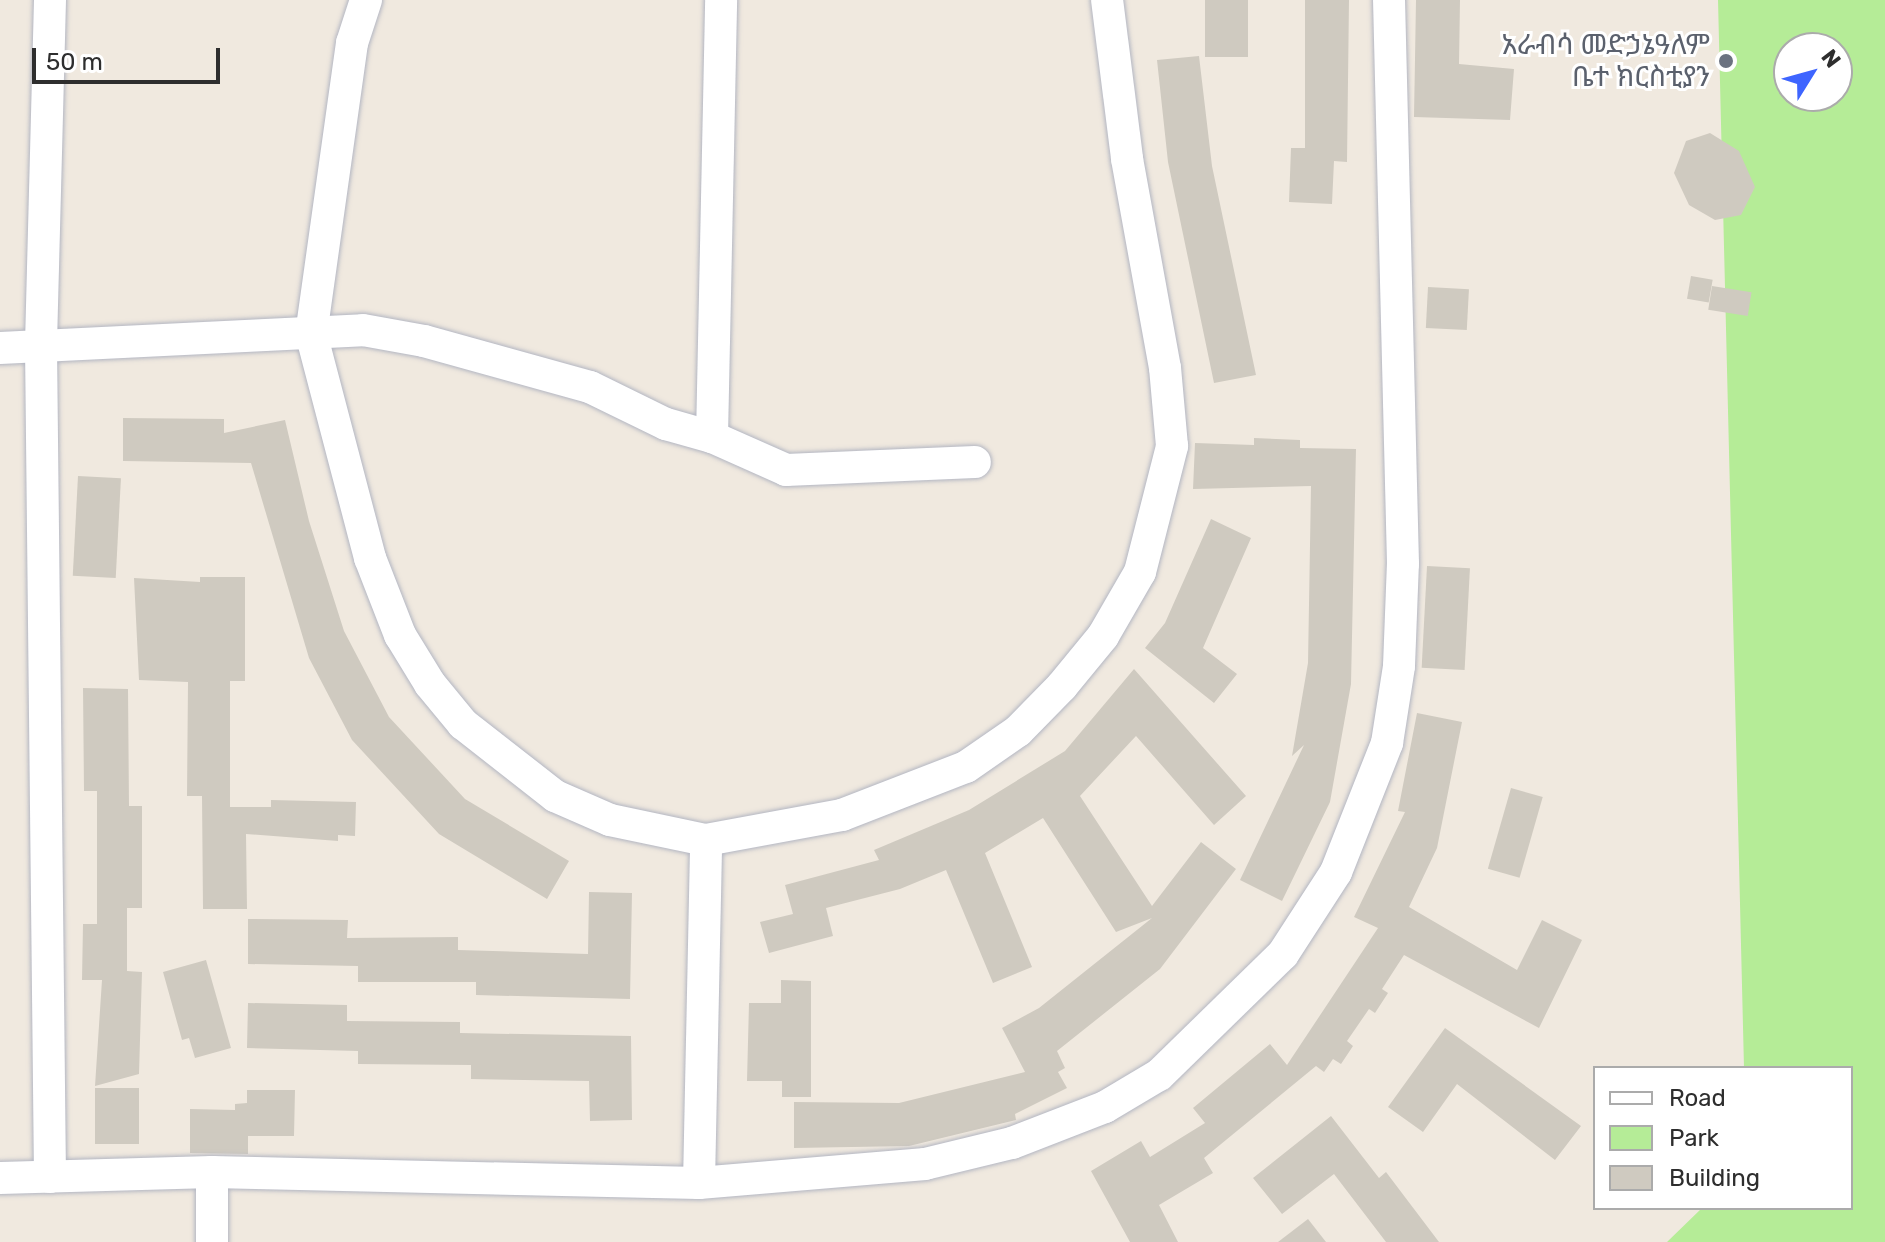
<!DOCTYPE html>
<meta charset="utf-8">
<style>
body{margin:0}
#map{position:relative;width:1885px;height:1242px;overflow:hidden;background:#f0e9df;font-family:Rubik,"Noto Sans Ethiopic",sans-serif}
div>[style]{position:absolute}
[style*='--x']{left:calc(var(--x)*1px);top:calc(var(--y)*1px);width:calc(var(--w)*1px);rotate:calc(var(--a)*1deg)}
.green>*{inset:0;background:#b5ec97}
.building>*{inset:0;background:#cfcac0;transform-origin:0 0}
.roads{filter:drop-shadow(0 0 2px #b3b6c2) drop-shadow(0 0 2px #b3b6c2)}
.minor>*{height:32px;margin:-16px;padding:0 16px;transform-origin:16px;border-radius:16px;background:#fff}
.dots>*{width:22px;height:22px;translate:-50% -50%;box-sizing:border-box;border:4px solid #fff;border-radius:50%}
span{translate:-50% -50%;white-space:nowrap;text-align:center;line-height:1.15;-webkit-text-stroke:6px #fff;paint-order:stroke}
.worship-label{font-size:28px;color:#5b616d}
.right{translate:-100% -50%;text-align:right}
.legend{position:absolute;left:1593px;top:1066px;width:260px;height:144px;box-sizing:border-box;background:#fff;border:2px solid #ababab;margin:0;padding:10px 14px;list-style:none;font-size:24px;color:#2e2e2e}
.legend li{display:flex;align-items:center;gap:16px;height:40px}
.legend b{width:40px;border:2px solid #ababab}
.north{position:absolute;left:1773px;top:32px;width:80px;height:80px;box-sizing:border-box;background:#fff;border:2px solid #ababab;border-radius:50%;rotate:53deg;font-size:22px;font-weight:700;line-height:32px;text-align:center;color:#2e2e2e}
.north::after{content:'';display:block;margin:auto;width:28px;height:36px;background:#3e65ff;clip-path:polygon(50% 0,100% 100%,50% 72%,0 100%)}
.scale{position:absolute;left:32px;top:48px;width:188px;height:36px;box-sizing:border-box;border:4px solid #2e2e2e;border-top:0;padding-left:10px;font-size:24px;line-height:28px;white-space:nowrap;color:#2e2e2e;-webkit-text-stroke:6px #fff;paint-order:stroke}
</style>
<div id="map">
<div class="green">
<i style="clip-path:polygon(evenodd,1718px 0,1885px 0,1885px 1242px,1667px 1242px,1702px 1208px,1851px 1208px,1851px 1068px,1744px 1068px,1718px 0,1789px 48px,1837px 48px,1837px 96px,1789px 96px,1789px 48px)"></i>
</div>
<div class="building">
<i style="left:1205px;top:0;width:43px;height:57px"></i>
<i style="clip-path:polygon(1305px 0,1349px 0,1347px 162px,1334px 161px,1332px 204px,1289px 202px,1291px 148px,1305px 148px)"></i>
<i style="clip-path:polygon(1416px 0,1460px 0,1459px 64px,1514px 69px,1510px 120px,1414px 117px)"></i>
<i style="clip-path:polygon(1199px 56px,1212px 166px,1256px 375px,1214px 383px,1168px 162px,1157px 60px)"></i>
<i style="clip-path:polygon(1710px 133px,1739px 151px,1755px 187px,1741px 215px,1715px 220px,1689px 205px,1674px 173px,1686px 141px)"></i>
<i style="left:1691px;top:276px;width:22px;height:23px;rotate:10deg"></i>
<i style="left:1712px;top:286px;width:40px;height:24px;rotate:9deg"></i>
<i style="left:1428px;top:287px;width:41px;height:41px;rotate:3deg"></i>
<i style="clip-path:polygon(123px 418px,224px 419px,224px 433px,285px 420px,309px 521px,344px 631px,389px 717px,465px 799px,569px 861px,547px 899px,439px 834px,352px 740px,309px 658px,251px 463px,123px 461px)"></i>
<i style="clip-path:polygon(1254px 438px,1300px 440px,1300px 448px,1356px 449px,1351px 684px,1330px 802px,1282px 901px,1240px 880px,1304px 745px,1292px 756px,1308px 663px,1311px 486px,1193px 489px,1195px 443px,1254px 445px)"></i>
<i style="left:78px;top:476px;width:43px;height:100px;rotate:3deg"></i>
<i style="clip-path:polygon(1211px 519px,1251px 538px,1203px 648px,1237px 674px,1214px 703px,1145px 648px,1165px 623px)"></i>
<i style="left:1427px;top:566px;width:43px;height:102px;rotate:3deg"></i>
<i style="clip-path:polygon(200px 577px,245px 577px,245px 681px,230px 681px,230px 807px,271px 807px,271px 800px,356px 802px,355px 836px,338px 835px,338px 841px,246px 834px,247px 909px,203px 909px,202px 796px,187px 796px,188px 682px,139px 680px,134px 578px,200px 582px)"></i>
<i style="clip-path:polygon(1134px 669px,1246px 796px,1214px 825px,1136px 736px,1080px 796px,1152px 906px,1201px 842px,1236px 869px,1160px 969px,1057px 1051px,1065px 1068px,1058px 1072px,1067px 1088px,1015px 1114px,1016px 1120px,909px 1146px,794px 1148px,794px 1102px,899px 1103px,1025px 1072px,1002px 1028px,1039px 1008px,1152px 918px,1116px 932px,1043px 818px,985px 853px,1032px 967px,993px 983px,946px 870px,900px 889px,826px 908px,833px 936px,769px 953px,760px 922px,793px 914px,785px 885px,879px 860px,874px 850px,969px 810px,1065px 751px)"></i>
<i style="clip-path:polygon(83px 688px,128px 689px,129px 806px,142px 806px,142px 908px,127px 908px,127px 971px,142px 972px,139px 1074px,95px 1086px,102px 980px,82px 980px,83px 924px,97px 924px,97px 791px,84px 791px)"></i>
<i style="clip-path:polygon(1417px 713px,1462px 722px,1437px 848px,1409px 907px,1517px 970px,1542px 920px,1582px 940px,1539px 1028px,1404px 955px,1382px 989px,1388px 993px,1375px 1013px,1369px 1009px,1347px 1041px,1353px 1046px,1341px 1064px,1333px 1059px,1324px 1072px,1316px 1066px,1204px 1158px,1213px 1173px,1159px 1205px,1178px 1242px,1130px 1242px,1091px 1171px,1141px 1141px,1150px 1157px,1205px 1123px,1193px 1108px,1270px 1044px,1287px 1065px,1378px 928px,1354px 917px,1405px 812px,1398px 811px)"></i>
<i style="left:1511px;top:788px;width:33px;height:84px;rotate:16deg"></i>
<i style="clip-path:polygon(589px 892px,632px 893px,630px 999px,476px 995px,476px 982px,358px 982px,358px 966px,248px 964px,248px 919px,348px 920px,347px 938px,458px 937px,458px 950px,588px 954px)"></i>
<i style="clip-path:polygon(206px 960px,231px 1048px,195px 1058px,189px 1038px,182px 1040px,163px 972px)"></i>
<i style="clip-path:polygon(781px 980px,811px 981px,811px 1097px,782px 1097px,782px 1081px,747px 1081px,749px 1003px,781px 1003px)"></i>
<i style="clip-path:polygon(248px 1003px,347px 1005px,347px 1021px,460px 1022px,460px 1033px,631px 1036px,632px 1120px,590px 1121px,589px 1081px,471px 1079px,471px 1065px,358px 1064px,358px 1051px,247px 1048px)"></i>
<i style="clip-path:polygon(1445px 1028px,1581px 1126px,1555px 1160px,1457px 1084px,1423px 1132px,1388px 1107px)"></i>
<i style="left:95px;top:1088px;width:44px;height:56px"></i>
<i style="clip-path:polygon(247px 1090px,295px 1090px,294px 1136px,248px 1136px,248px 1154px,190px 1153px,190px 1109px,235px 1110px,235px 1104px,247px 1103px)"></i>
<i style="clip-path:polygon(1331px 1116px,1379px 1178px,1386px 1172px,1439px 1242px,1386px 1242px,1334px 1174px,1282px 1214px,1253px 1178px)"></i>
<i style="clip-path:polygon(1308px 1219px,1326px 1242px,1278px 1242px)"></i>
</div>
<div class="roads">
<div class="minor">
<i style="--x:50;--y:0;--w:346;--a:91.5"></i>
<i style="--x:41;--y:346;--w:831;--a:89.38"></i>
<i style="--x:366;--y:0;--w:45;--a:108"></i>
<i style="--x:352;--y:43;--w:293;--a:98"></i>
<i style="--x:311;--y:333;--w:233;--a:75.3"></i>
<i style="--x:370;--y:558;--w:83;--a:68.7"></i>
<i style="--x:400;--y:635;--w:57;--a:58.5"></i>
<i style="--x:430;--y:684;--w:52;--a:50.5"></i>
<i style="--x:463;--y:724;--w:117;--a:38"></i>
<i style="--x:555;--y:796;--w:60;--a:23.6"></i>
<i style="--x:610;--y:820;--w:98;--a:11.8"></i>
<i style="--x:706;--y:840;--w:138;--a:-10.4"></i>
<i style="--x:842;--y:815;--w:133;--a:-21.2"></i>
<i style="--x:966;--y:767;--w:63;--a:-34.7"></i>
<i style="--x:1018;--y:731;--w:63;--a:-45.6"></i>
<i style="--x:1062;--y:686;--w:65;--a:-50.6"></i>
<i style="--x:1103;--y:636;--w:74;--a:-60"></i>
<i style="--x:1140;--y:572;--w:130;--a:-75.7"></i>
<i style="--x:1172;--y:446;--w:78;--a:-95.1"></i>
<i style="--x:1165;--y:368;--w:213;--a:-100.3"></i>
<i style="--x:1127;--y:158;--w:159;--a:-97.2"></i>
<i style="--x:0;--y:348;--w:363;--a:-2.8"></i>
<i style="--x:363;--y:330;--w:62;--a:10.2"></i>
<i style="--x:424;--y:341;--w:172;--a:15.5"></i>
<i style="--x:590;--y:387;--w:85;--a:26"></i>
<i style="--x:666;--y:424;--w:48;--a:15.8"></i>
<i style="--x:712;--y:437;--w:81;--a:24"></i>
<i style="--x:786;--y:470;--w:189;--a:-2.4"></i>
<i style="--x:712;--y:437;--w:437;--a:-88.8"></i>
<i style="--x:0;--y:1178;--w:212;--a:-1.6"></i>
<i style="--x:212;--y:1172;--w:487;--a:1.3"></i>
<i style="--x:699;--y:1183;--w:227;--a:-4.8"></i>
<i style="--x:925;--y:1164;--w:89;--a:-13.6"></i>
<i style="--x:1012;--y:1143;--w:100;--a:-21.2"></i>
<i style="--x:1105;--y:1107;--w:63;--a:-30.7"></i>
<i style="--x:1159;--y:1075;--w:173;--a:-44.3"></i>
<i style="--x:1283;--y:954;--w:98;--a:-57.1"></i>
<i style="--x:1336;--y:872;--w:139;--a:-68.4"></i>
<i style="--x:1387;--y:743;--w:78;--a:-81.1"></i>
<i style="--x:1399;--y:666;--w:102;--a:-87.8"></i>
<i style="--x:1403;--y:564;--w:564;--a:-91.42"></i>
<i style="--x:699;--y:1183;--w:343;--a:-88.8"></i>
<i style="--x:212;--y:1242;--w:70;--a:-90"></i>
</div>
</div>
<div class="dots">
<i style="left:1726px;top:61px;background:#6b7280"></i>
</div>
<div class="worship-label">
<span class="right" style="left:1710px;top:61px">አራብሳ መድኃኔዓለም<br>ቤተ ክርስቲያን</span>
</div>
<ul class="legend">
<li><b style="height:10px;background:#fff"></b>Road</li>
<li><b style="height:22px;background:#b5ec97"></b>Park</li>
<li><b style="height:22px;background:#cfcac0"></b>Building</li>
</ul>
<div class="north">N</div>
<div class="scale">50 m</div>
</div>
